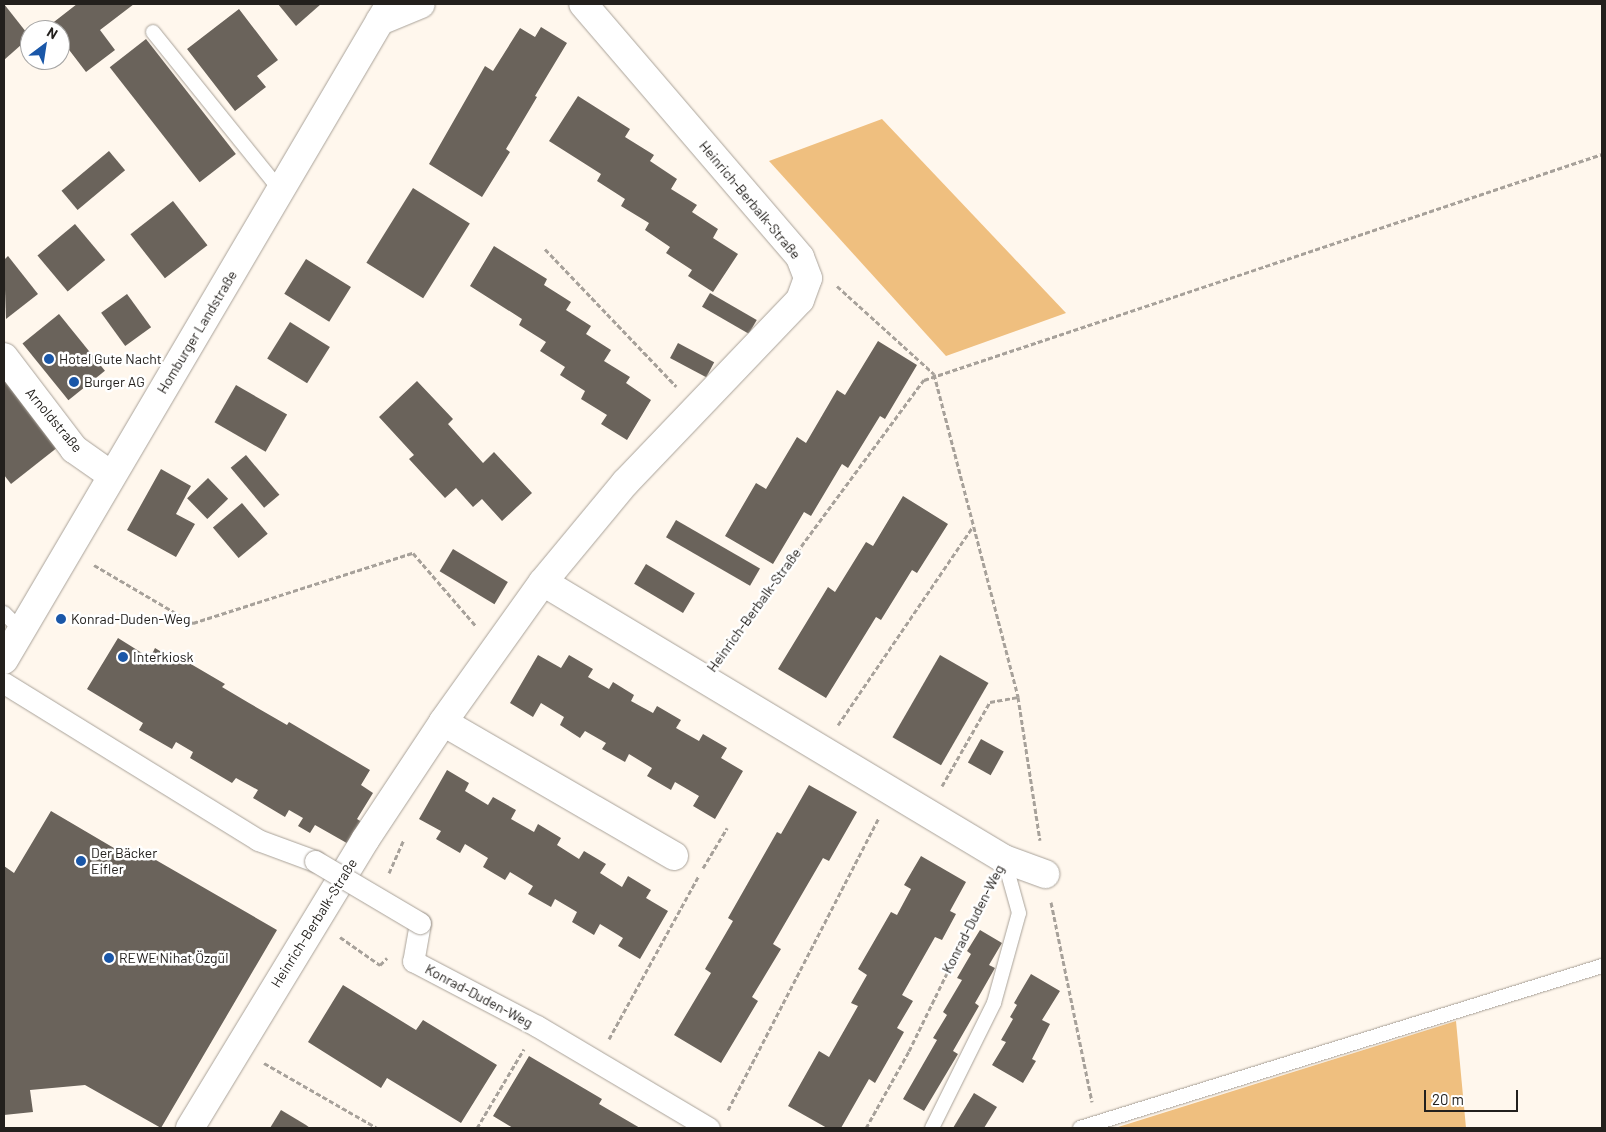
<!DOCTYPE html>
<meta charset="utf-8">
<style>
body{margin:0}
#map{position:relative;width:1606px;height:1132px;overflow:hidden;background:#fff7ed;font-family:Barlow,sans-serif}
div>[style]{position:absolute}
[style*='--x']{left:calc(var(--x)*1px);top:calc(var(--y)*1px);width:calc(var(--w)*1px);rotate:calc(var(--a)*1deg)}
.green>*{inset:0;background:#efbf7f}
.building>*{inset:0;background:#6a635b;transform-origin:0 0}
.path>*{height:3px;margin-top:-1.5px;transform-origin:0;background:repeating-linear-gradient(90deg,#a7a19a 0 5px,transparent 0 7.5px)}
.roads{filter:drop-shadow(0 0 1px #a9a299) drop-shadow(0 0 1px #a9a299)}
.service>*{height:14px;margin:-7px;padding:0 7px;transform-origin:7px;border-radius:7px;background:#fff}
.pedestrian>*{height:21px;margin:-10.5px;padding:0 10.5px;transform-origin:10.5px;border-radius:10.5px;background:#fff}
.minor>*{height:28px;margin:-14px;padding:0 14px;transform-origin:14px;border-radius:14px;background:#fff}
.bridges{filter:drop-shadow(0 0 1px #a9a299) drop-shadow(0 0 1px #a9a299)}
.pedestrian-bridge>*{height:21px;margin:-10.5px;padding:0 10.5px;transform-origin:10.5px;border-radius:10.5px;background:#fff}
.dots>*{width:14px;height:14px;translate:-50% -50%;box-sizing:border-box;border:2px solid #fff;border-radius:50%}
span{translate:-50% -50%;white-space:nowrap;text-align:center;line-height:1.15;-webkit-text-stroke:5px #fff;paint-order:stroke}
.street-label{font-size:14px;color:#23201d}
.poi-label{font-size:14px;color:#23201d}
.left{translate:0 -50%;text-align:left}
.frame{position:absolute;inset:0;border:5px solid #23201d;pointer-events:none}
.north{position:absolute;left:20px;top:20px;width:50px;height:50px;box-sizing:border-box;background:#fff;border:1px solid #a7a6a5;border-radius:50%;rotate:31deg;font-size:14px;font-weight:700;line-height:20px;text-align:center;color:#23201d}
.north::after{content:'';display:block;margin:auto;width:18px;height:22px;background:#1a57a8;clip-path:polygon(50% 0,100% 100%,50% 72%,0 100%)}
.scale{position:absolute;left:1424px;top:1090px;width:94px;height:22px;box-sizing:border-box;border:2px solid #23201d;border-top:0;padding-left:6px;font-size:15px;line-height:18px;white-space:nowrap;color:#23201d;-webkit-text-stroke:4px #fff;paint-order:stroke}
</style>
<div id="map">
<div class="green">
<i style="clip-path:polygon(882px 119px,1066px 313px,946px 356px,769px 161px)"></i>
<i style="clip-path:polygon(1456px 1021px,1466px 1128px,1115px 1128px)"></i>
</div>
<div class="building">
<i style="clip-path:polygon(4px 4px,30px 37px,4px 60px)"></i>
<i style="clip-path:polygon(77px 4px,134px 4px,100px 30px,115px 50px,86px 72px,60px 38px,60px 30px,54px 30px,50px 25px)"></i>
<i style="clip-path:polygon(278px 4px,321px 4px,296px 26px)"></i>
<i style="clip-path:polygon(239px 9px,278px 60px,257px 76px,266px 87px,235px 111px,187px 49px)"></i>
<i style="clip-path:polygon(541px 27px,567px 43px,535px 96px,537px 97px,506px 149px,510px 152px,482px 197px,429px 164px,485px 66px,493px 71px,520px 28px,535px 37px)"></i>
<i style="left:146px;top:39px;width:146px;height:46px;rotate:52deg"></i>
<i style="clip-path:polygon(578px 96px,630px 129px,625px 137px,654px 155px,650px 161px,677px 179px,671px 189px,697px 205px,692px 212px,718px 229px,713px 238px,738px 254px,713px 292px,688px 276px,692px 270px,666px 253px,670px 247px,645px 230px,649px 223px,621px 206px,625px 199px,597px 181px,601px 174px,549px 141px)"></i>
<i style="left:109px;top:151px;width:25px;height:62px;rotate:50deg"></i>
<i style="left:413px;top:188px;width:67px;height:88px;rotate:32deg"></i>
<i style="left:173px;top:201px;width:56px;height:54px;rotate:52deg"></i>
<i style="left:75px;top:224px;width:47px;height:49px;rotate:50deg"></i>
<i style="clip-path:polygon(494px 246px,547px 279px,544px 285px,571px 302px,566px 310px,591px 326px,586px 334px,611px 350px,604px 361px,630px 377px,626px 383px,651px 400px,627px 440px,601px 424px,607px 415px,581px 399px,585px 391px,560px 375px,565px 367px,540px 351px,546px 342px,519px 325px,522px 319px,470px 286px)"></i>
<i style="clip-path:polygon(8px 256px,38px 294px,6px 319px,4px 260px)"></i>
<i style="left:306px;top:259px;width:53px;height:41px;rotate:32deg"></i>
<i style="left:710px;top:293px;width:54px;height:16px;rotate:30deg"></i>
<i style="left:127px;top:294px;width:41px;height:32px;rotate:54deg"></i>
<i style="left:59px;top:314px;width:73px;height:47px;rotate:51deg"></i>
<i style="left:290px;top:322px;width:47px;height:43px;rotate:32deg"></i>
<i style="clip-path:polygon(878px 341px,917px 365px,885px 419px,880px 416px,848px 468px,842px 464px,811px 516px,804px 512px,773px 564px,725px 536px,756px 483px,766px 489px,797px 437px,806px 443px,837px 390px,845px 395px)"></i>
<i style="left:678px;top:343px;width:41px;height:17px;rotate:28deg"></i>
<i style="clip-path:polygon(4px 377px,58px 447px,11px 484px,4px 475px)"></i>
<i style="clip-path:polygon(417px 381px,453px 419px,448px 424px,483px 463px,494px 452px,532px 493px,502px 521px,482px 499px,473px 507px,456px 488px,445px 498px,409px 459px,414px 455px,379px 417px)"></i>
<i style="left:236px;top:385px;width:59px;height:43px;rotate:30deg"></i>
<i style="left:246px;top:455px;width:52px;height:20px;rotate:50deg"></i>
<i style="clip-path:polygon(161px 469px,191px 486px,176px 514px,195px 524px,176px 557px,127px 530px)"></i>
<i style="left:208px;top:478px;width:29px;height:29px;rotate:46deg"></i>
<i style="clip-path:polygon(903px 496px,948px 524px,917px 573px,912px 570px,881px 620px,876px 617px,826px 698px,778px 669px,828px 587px,835px 592px,866px 542px,873px 546px)"></i>
<i style="left:242px;top:503px;width:40px;height:38px;rotate:50deg"></i>
<i style="left:676px;top:520px;width:97px;height:20px;rotate:30deg"></i>
<i style="left:453px;top:549px;width:64px;height:26px;rotate:31deg"></i>
<i style="left:646px;top:564px;width:57px;height:23px;rotate:31deg"></i>
<i style="clip-path:polygon(118px 638px,150px 658px,155px 648px,181px 664px,184px 660px,225px 684px,222px 687px,249px 703px,287px 725px,289px 722px,370px 770px,361px 785px,373px 793px,357px 819px,365px 824px,352px 846px,315px 825px,310px 833px,298px 826px,303px 818px,289px 810px,285px 817px,253px 798px,258px 790px,236px 778px,232px 783px,190px 758px,193px 752px,176px 742px,172px 749px,139px 730px,143px 723px,87px 689px)"></i>
<i style="clip-path:polygon(538px 655px,561px 668px,569px 655px,593px 669px,588px 677px,609px 689px,613px 682px,634px 695px,631px 701px,653px 713px,657px 706px,681px 720px,676px 728px,699px 741px,703px 734px,727px 748px,721px 758px,743px 771px,715px 819px,693px 806px,699px 796px,675px 782px,671px 790px,647px 776px,652px 768px,629px 754px,625px 762px,602px 749px,606px 743px,585px 731px,580px 738px,560px 725px,564px 717px,541px 703px,533px 717px,510px 703px)"></i>
<i style="left:940px;top:655px;width:56px;height:95px;rotate:30deg"></i>
<i style="left:981px;top:739px;width:26px;height:27px;rotate:29deg"></i>
<i style="clip-path:polygon(447px 770px,469px 783px,465px 791px,488px 805px,493px 797px,516px 810px,511px 819px,534px 832px,538px 824px,561px 838px,557px 845px,579px 859px,584px 851px,606px 864px,600px 873px,622px 887px,628px 876px,651px 890px,646px 898px,668px 911px,640px 959px,618px 946px,623px 938px,600px 924px,594px 935px,572px 922px,577px 912px,555px 899px,551px 907px,528px 894px,533px 886px,510px 872px,505px 880px,483px 867px,488px 858px,465px 844px,460px 853px,436px 839px,441px 831px,419px 819px)"></i>
<i style="clip-path:polygon(809px 785px,857px 812px,829px 861px,823px 858px,773px 944px,781px 949px,752px 997px,758px 1001px,721px 1063px,674px 1035px,711px 973px,705px 969px,733px 921px,728px 918px,777px 832px,781px 834px)"></i>
<i style="clip-path:polygon(51px 811px,136px 861px,142px 852px,277px 930px,161px 1128px,85px 1085px,30px 1090px,33px 1112px,4px 1115px,4px 866px,14px 873px)"></i>
<i style="clip-path:polygon(921px 856px,966px 882px,950px 911px,956px 914px,942px 940px,935px 937px,902px 995px,913px 1001px,897px 1028px,904px 1032px,875px 1083px,869px 1079px,841px 1128px,827px 1128px,788px 1106px,819px 1051px,829px 1057px,858px 1006px,851px 1003px,867px 975px,858px 969px,891px 912px,897px 915px,911px 889px,904px 885px)"></i>
<i style="clip-path:polygon(980px 930px,1002px 943px,989px 965px,995px 968px,975px 1003px,979px 1006px,953px 1051px,958px 1054px,924px 1111px,903px 1099px,937px 1040px,933px 1038px,947px 1015px,943px 1012px,962px 980px,957px 978px,971px 954px,967px 951px)"></i>
<i style="clip-path:polygon(1031px 974px,1060px 991px,1042px 1020px,1050px 1024px,1032px 1059px,1036px 1061px,1023px 1083px,992px 1065px,1006px 1042px,1001px 1040px,1013px 1019px,1010px 1017px,1017px 1005px,1014px 1003px)"></i>
<i style="clip-path:polygon(343px 985px,416px 1030px,423px 1020px,497px 1065px,461px 1123px,387px 1078px,381px 1088px,308px 1042px)"></i>
<i style="clip-path:polygon(529px 1056px,602px 1099px,599px 1104px,640px 1128px,513px 1128px,493px 1116px)"></i>
<i style="clip-path:polygon(974px 1093px,997px 1107px,984px 1128px,953px 1128px)"></i>
<i style="clip-path:polygon(281px 1110px,306px 1125px,310px 1128px,270px 1128px)"></i>
</div>
<div class="path">
<i style="--x:545;--y:249;--w:190;--a:46.3"></i>
<i style="--x:837;--y:286;--w:131;--a:42.2"></i>
<i style="--x:934;--y:374;--w:334;--a:75.4"></i>
<i style="--x:1018;--y:697;--w:145;--a:81.3"></i>
<i style="--x:94;--y:565;--w:115;--a:30.4"></i>
<i style="--x:193;--y:623;--w:231;--a:-17.7"></i>
<i style="--x:413;--y:553;--w:96;--a:49.2"></i>
<i style="--x:721;--y:655;--w:342;--a:-53.6"></i>
<i style="--x:924;--y:380;--w:715;--a:-18.43"></i>
<i style="--x:838;--y:725;--w:240;--a:-55.8"></i>
<i style="--x:942;--y:786;--w:97;--a:-60.3"></i>
<i style="--x:990;--y:702;--w:28;--a:-10"></i>
<i style="--x:703;--y:868;--w:47;--a:-59"></i>
<i style="--x:389;--y:873;--w:37;--a:-66"></i>
<i style="--x:1051;--y:902;--w:204;--a:78.4"></i>
<i style="--x:340;--y:937;--w:49;--a:35"></i>
<i style="--x:380;--y:965;--w:10;--a:-45"></i>
<i style="--x:609;--y:1039;--w:187;--a:-61.2"></i>
<i style="--x:264;--y:1063;--w:130;--a:29.9"></i>
<i style="--x:728;--y:1110;--w:329;--a:-62.7"></i>
<i style="--x:477;--y:1128;--w:92;--a:-59.3"></i>
<i style="--x:866;--y:1128;--w:88;--a:-60.8"></i>
<i style="--x:909;--y:1051;--w:180;--a:-64"></i>
</div>
<div class="roads">
<div class="service">
<i style="--x:153;--y:32;--w:204;--a:51.2"></i>
<i style="--x:4;--y:613;--w:24;--a:45"></i>
<i style="--x:932;--y:1128;--w:140;--a:-63.6"></i>
<i style="--x:994;--y:1003;--w:93;--a:-74.5"></i>
<i style="--x:1019;--y:913;--w:56;--a:-105.5"></i>
<i style="--x:1080;--y:1128;--w:547;--a:-17.24"></i>
</div>
<div class="pedestrian">
<i style="--x:4;--y:683;--w:299;--a:31.7"></i>
<i style="--x:258;--y:840;--w:61;--a:20.2"></i>
<i style="--x:420;--y:923;--w:39;--a:100"></i>
<i style="--x:413;--y:961;--w:140;--a:27.7"></i>
<i style="--x:537;--y:1026;--w:200;--a:30.7"></i>
</div>
<div class="minor">
<i style="--x:380;--y:21;--w:44;--a:-22.5"></i>
<i style="--x:4;--y:357;--w:116;--a:52.7"></i>
<i style="--x:74;--y:449;--w:45;--a:35.1"></i>
<i style="--x:543;--y:582;--w:538;--a:31"></i>
<i style="--x:1004;--y:859;--w:44;--a:20.1"></i>
<i style="--x:4;--y:660;--w:761;--a:-59.53"></i>
<i style="--x:443;--y:722;--w:267;--a:30.1"></i>
<i style="--x:190;--y:1128;--w:337;--a:-58.7"></i>
<i style="--x:365;--y:840;--w:141;--a:-56.5"></i>
<i style="--x:443;--y:722;--w:172;--a:-54.5"></i>
<i style="--x:543;--y:582;--w:129;--a:-50.4"></i>
<i style="--x:625;--y:483;--w:253;--a:-46.3"></i>
<i style="--x:800;--y:300;--w:23;--a:-70"></i>
<i style="--x:808;--y:278;--w:22;--a:-111"></i>
<i style="--x:800;--y:257;--w:333;--a:-130.6"></i>
</div>
</div>
<div class="bridges">
<div class="pedestrian-bridge">
<i style="--x:315;--y:861;--w:122;--a:30.6"></i>
</div>
</div>
<div class="dots">
<i style="left:49px;top:359px;background:#1a57a8"></i>
<i style="left:74px;top:382px;background:#1a57a8"></i>
<i style="left:61px;top:619px;background:#1a57a8"></i>
<i style="left:123px;top:657px;background:#1a57a8"></i>
<i style="left:81px;top:861px;background:#1a57a8"></i>
<i style="left:109px;top:958px;background:#1a57a8"></i>
</div>
<div class="street-label">
<span style="left:750px;top:200px;rotate:50deg">Heinrich-Berbalk-Straße</span>
<span style="left:197px;top:332px;rotate:-59deg">Homburger Landstraße</span>
<span style="left:54px;top:420px;rotate:50deg">Arnoldstraße</span>
<span style="left:754px;top:610px;rotate:-54deg">Heinrich-Berbalk-Straße</span>
<span style="left:973px;top:919px;rotate:-63deg">Konrad-Duden-Weg</span>
<span style="left:314px;top:923px;rotate:-58deg">Heinrich-Berbalk-Straße</span>
<span style="left:479px;top:996px;rotate:28deg">Konrad-Duden-Weg</span>
</div>
<div class="poi-label">
<span class="left" style="left:59px;top:359px">Hotel Gute Nacht</span>
<span class="left" style="left:84px;top:382px">Burger AG</span>
<span class="left" style="left:71px;top:619px">Konrad-Duden-Weg</span>
<span class="left" style="left:133px;top:657px">Interkiosk</span>
<span class="left" style="left:91px;top:861px">Der Bäcker<br>Eifler</span>
<span class="left" style="left:119px;top:958px">REWE Nihat Özgül</span>
</div>
<div class="frame"></div>
<div class="north">N</div>
<div class="scale">20 m</div>
</div>
